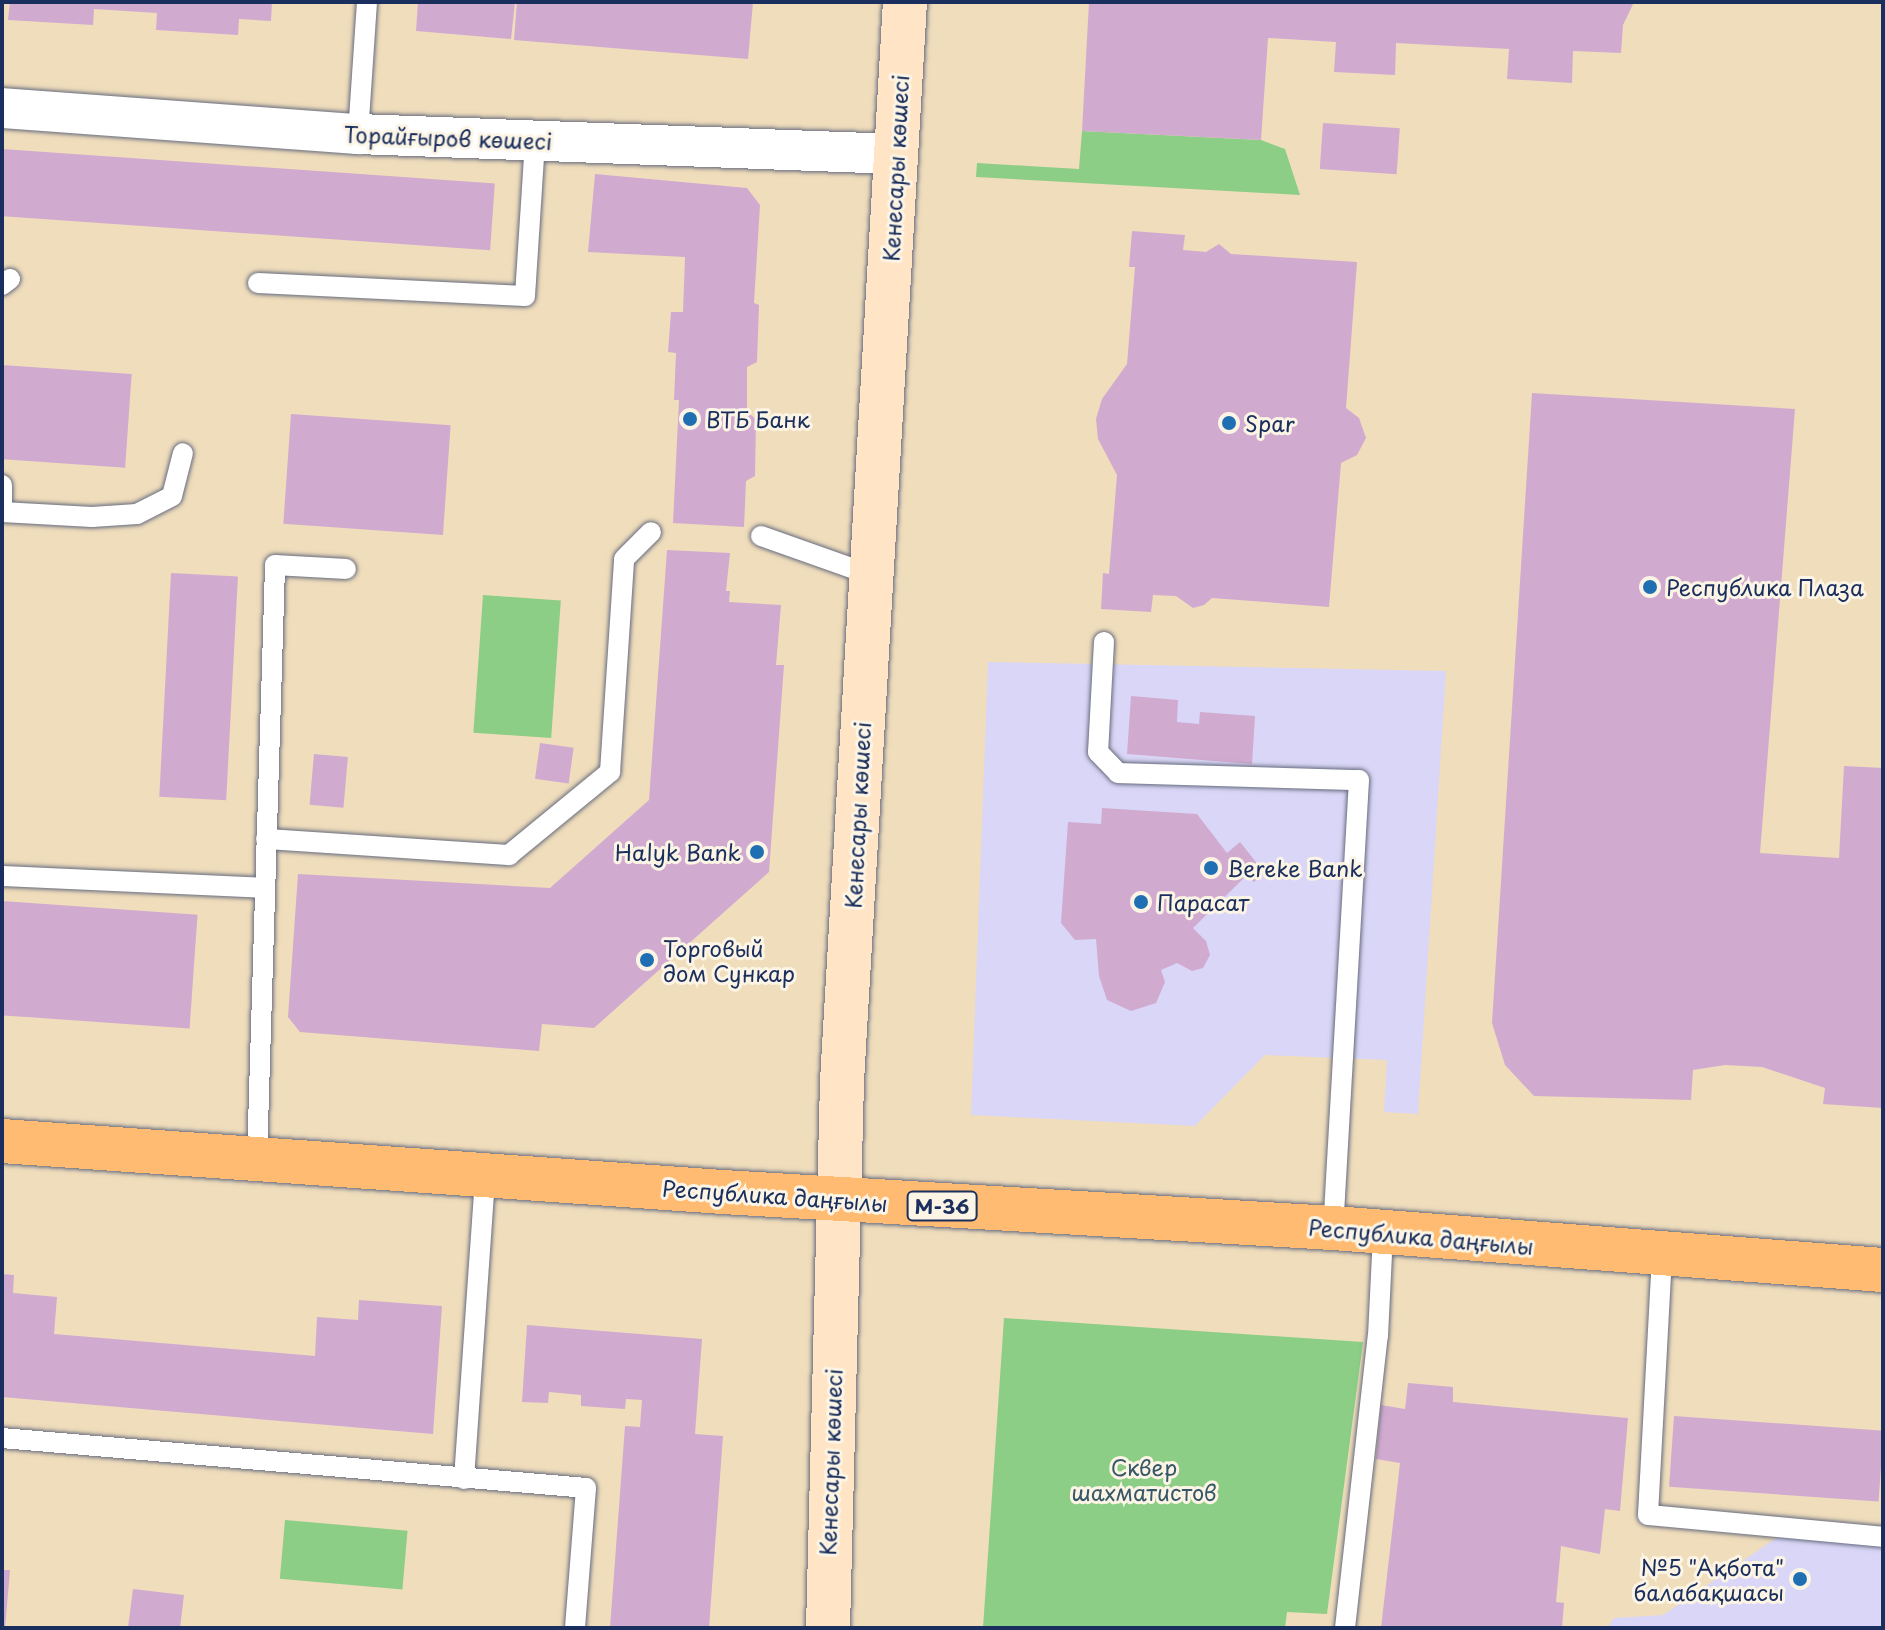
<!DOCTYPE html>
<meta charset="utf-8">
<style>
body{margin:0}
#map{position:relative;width:1885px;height:1630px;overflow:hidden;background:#f0ddbc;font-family:"Playpen Sans",sans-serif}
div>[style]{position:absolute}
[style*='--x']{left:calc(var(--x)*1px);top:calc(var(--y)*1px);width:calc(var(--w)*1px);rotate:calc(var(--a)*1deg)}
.built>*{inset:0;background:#dad6f7}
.green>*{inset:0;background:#8cce86;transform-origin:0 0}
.building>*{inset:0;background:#d1aad0;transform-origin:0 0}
.roads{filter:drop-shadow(0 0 2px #666c7f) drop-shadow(0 0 2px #666c7f)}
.service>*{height:20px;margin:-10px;padding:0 10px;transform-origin:10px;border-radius:10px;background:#fff}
.minor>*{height:40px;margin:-20px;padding:0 20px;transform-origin:20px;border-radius:20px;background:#fff}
.secondary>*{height:44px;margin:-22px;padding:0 22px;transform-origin:22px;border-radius:22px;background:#ffe4c6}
.primary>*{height:44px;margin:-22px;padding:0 22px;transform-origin:22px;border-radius:22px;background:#ffbb71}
.dots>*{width:22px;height:22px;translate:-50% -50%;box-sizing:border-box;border:4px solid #fcf5e5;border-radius:50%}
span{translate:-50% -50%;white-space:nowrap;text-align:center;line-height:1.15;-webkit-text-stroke:6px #fcf5e5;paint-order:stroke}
.shield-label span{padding:2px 6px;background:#fcf5e5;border:2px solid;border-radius:6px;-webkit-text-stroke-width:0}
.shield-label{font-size:20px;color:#1b2f5e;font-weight:700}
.street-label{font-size:22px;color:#1b2f5e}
.poi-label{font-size:22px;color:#1b2f5e}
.left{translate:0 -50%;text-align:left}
.right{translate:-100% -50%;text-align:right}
.park-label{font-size:22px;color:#375768}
.frame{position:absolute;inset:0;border:4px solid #1b2f5e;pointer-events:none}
</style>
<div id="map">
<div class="built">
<i style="clip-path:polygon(988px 662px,1446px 671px,1418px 1114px,1384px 1112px,1387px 1060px,1265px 1055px,1195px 1126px,971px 1115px)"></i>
<i style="clip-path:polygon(1785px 1532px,1883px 1543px,1883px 1628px,1607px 1628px,1614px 1618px,1663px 1615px)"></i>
</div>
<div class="green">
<i style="clip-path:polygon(1082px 131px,1261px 140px,1285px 149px,1300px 195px,976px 177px,977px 163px,1079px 169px)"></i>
<i style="left:483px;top:595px;width:78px;height:138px;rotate:4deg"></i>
<i style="clip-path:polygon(1004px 1318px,1363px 1342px,1327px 1614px,1287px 1612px,1285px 1628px,983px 1628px)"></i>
<i style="left:285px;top:1520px;width:123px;height:59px;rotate:5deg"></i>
</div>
<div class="building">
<i style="clip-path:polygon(10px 2px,272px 2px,271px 21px,239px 19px,238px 35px,156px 30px,157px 13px,94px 9px,93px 25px,8px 20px)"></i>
<i style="clip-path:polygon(418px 2px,515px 2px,511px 39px,416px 31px)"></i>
<i style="clip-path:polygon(517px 2px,753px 2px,748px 59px,514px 40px)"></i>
<i style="clip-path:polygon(1089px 2px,1634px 2px,1623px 25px,1621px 53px,1573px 51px,1572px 83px,1507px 79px,1509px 49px,1396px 43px,1395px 75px,1334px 72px,1336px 42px,1268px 38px,1261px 140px,1082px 131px)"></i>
<i style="left:1323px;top:123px;width:77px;height:46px;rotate:4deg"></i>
<i style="left:2px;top:149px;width:494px;height:67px;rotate:4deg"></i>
<i style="clip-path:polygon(595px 174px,747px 188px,760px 205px,754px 303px,759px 305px,757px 362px,747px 367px,747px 412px,756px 419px,755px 476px,746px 481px,744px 527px,673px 523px,679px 400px,674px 400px,676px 353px,668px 352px,671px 312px,683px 312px,685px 257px,588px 252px)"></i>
<i style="clip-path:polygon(1132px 231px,1185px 235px,1183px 250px,1206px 252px,1219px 244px,1231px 254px,1357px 262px,1346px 408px,1359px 418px,1366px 438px,1357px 455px,1341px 463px,1329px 607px,1212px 598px,1204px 605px,1193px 608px,1176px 596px,1153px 595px,1151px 612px,1101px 609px,1103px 573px,1109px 574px,1117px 475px,1098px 439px,1096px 419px,1102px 399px,1127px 364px,1135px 267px,1129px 267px)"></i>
<i style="left:2px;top:365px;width:130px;height:94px;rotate:4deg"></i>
<i style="clip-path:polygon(1532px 393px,1795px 409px,1760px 853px,1839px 858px,1844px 766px,1883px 768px,1883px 1108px,1823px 1104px,1825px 1088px,1762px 1067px,1725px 1065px,1693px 1070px,1691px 1100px,1534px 1096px,1505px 1065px,1492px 1023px)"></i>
<i style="left:291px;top:414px;width:160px;height:110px;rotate:4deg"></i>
<i style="clip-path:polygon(667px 550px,730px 553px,726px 591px,730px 591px,729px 602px,781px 605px,776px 665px,784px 665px,769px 872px,594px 1028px,542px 1024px,539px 1051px,300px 1032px,288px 1017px,298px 874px,550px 888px,649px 800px)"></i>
<i style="left:171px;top:573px;width:67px;height:224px;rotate:3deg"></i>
<i style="clip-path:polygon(1131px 696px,1178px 700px,1177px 722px,1199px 724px,1200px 712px,1255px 716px,1252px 764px,1127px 754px)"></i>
<i style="left:540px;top:743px;width:34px;height:36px;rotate:8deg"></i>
<i style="left:314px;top:754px;width:34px;height:51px;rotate:5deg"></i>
<i style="clip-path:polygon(1102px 808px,1197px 814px,1227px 853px,1240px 842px,1264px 872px,1254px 882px,1247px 875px,1193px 928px,1206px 941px,1210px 955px,1203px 968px,1192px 971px,1177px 963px,1161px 970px,1165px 982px,1156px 1003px,1131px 1011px,1107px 1000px,1099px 976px,1096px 939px,1075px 940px,1061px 923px,1068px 822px,1101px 824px)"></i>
<i style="left:2px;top:901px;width:196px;height:114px;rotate:4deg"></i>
<i style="clip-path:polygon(2px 1274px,14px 1275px,13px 1293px,57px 1297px,54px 1334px,315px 1356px,317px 1317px,358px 1320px,359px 1300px,442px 1306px,433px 1434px,2px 1397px)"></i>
<i style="clip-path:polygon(527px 1325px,702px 1339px,695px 1434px,723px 1436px,709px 1628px,610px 1628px,625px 1426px,640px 1427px,642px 1400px,626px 1399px,625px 1409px,581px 1406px,581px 1395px,549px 1392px,548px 1403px,522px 1402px)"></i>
<i style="clip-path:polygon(1408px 1383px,1453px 1387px,1453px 1402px,1628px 1418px,1620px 1511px,1605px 1509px,1600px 1554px,1561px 1546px,1556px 1602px,1564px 1603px,1562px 1628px,1381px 1628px,1400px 1463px,1376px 1459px,1381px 1405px,1405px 1409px)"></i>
<i style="left:1674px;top:1416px;width:210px;height:71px;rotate:4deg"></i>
<i style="clip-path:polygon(2px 1570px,10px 1570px,5px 1628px,2px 1628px)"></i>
<i style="clip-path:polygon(133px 1589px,184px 1595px,180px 1628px,128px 1628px)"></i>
</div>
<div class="roads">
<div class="service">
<i style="--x:358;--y:134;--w:132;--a:-86.1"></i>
<i style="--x:258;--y:283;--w:267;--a:2.8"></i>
<i style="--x:525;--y:296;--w:156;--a:-86.3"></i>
<i style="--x:2;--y:285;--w:10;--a:-37"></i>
<i style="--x:2;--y:485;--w:26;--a:90"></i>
<i style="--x:2;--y:512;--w:90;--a:3.2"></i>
<i style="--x:92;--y:517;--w:45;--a:-3.8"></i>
<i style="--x:137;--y:514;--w:39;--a:-27"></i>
<i style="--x:172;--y:496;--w:44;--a:-75.7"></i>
<i style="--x:761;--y:536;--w:117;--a:19.5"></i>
<i style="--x:1104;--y:642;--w:110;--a:93.1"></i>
<i style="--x:1098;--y:752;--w:29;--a:46"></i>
<i style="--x:1118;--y:773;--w:241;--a:1.7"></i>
<i style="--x:1359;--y:780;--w:449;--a:93.3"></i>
<i style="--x:266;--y:839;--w:244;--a:3.8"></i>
<i style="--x:509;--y:855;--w:131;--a:-39.4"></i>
<i style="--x:610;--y:772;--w:213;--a:-86.2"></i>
<i style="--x:624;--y:559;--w:38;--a:-45"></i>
<i style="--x:2;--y:876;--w:262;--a:2.6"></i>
<i style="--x:257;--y:1159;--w:594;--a:-88.26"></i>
<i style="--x:275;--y:565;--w:71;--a:3.2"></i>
<i style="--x:1662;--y:1256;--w:259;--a:93.1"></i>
<i style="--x:1648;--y:1515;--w:236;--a:5.3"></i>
<i style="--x:2;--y:1438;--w:586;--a:4.89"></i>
<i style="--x:586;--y:1488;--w:140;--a:94.5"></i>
<i style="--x:464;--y:1479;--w:305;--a:-86"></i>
<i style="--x:1345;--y:1628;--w:294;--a:-83.6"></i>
<i style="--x:1378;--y:1336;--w:103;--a:-87.2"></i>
</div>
<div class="minor">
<i style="--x:2;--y:108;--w:357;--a:4.2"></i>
<i style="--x:358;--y:134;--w:538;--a:2.13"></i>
</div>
<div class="secondary">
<i style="--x:828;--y:1628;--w:547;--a:-88.53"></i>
<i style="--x:842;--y:1081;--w:1081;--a:-86.66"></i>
</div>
<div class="primary">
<i style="--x:2;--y:1141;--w:723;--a:4.05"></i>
<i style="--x:723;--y:1192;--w:611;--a:3.38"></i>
<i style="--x:1333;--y:1228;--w:552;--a:4.37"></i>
</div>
</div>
<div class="dots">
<i style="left:690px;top:419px;background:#1f6fb2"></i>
<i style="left:1229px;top:423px;background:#1f6fb2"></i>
<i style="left:1650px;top:587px;background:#1f6fb2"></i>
<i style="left:757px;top:852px;background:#1f6fb2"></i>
<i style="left:1211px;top:868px;background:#1f6fb2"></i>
<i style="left:1141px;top:902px;background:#1f6fb2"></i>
<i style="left:647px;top:960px;background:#1f6fb2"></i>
<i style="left:1800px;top:1579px;background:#1f6fb2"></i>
</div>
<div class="shield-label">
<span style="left:942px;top:1206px">M-36</span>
</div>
<div class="street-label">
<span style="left:448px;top:137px;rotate:2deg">Торайғыров көшесі</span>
<span style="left:895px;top:168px;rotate:-87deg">Кенесары көшесі</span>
<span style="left:857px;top:815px;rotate:-87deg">Кенесары көшесі</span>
<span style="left:775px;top:1195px;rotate:4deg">Республика даңғылы</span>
<span style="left:1421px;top:1236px;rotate:5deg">Республика даңғылы</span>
<span style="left:830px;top:1462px;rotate:-88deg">Кенесары көшесі</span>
</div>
<div class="poi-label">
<span class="left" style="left:706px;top:419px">ВТБ Банк</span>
<span class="left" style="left:1245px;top:423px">Spar</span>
<span class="left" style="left:1666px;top:587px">Республика Плаза</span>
<span class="right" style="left:741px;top:852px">Halyk Bank</span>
<span class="left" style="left:1227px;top:868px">Bereke Bank</span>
<span class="left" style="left:1157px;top:902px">Парасат</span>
<span class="left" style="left:663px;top:960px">Торговый<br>дом Сункар</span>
<span class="right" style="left:1784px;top:1579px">№5 "Ақбота"<br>балабақшасы</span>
</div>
<div class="park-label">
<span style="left:1144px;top:1479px">Сквер<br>шахматистов</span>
</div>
<div class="frame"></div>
</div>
